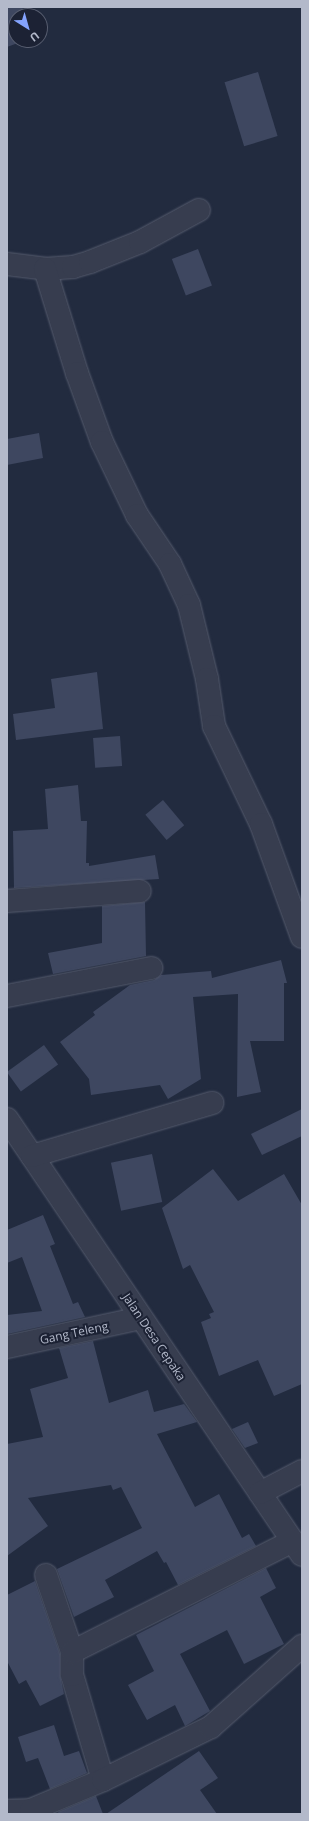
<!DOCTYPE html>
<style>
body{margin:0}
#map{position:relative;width:309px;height:1821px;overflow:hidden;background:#222b3f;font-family:"Open Sans",sans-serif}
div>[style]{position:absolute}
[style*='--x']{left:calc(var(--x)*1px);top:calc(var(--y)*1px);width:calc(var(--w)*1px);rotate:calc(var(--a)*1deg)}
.building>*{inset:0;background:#3e4760;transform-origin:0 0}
.roads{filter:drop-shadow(0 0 1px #555b6d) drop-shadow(0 0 1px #555b6d)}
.minor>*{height:22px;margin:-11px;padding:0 11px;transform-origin:11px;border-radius:11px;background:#373d4f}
span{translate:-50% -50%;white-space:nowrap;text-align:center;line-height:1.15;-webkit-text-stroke:4px #1c2234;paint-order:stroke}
.street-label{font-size:12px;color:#b3b9ca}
.frame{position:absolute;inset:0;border:8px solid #b3b9ca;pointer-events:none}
.north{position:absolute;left:8px;top:8px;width:40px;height:40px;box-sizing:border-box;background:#1c2234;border:1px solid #585e70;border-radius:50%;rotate:143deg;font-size:11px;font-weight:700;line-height:16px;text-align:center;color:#b3b9ca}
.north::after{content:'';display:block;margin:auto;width:14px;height:18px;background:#84a3fe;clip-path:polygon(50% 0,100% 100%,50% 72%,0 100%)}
</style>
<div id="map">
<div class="building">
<i style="clip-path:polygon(7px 7px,22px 7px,26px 16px,16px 16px,16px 40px,26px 40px,7px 47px)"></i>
<i style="left:258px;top:72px;width:67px;height:35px;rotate:73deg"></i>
<i style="left:198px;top:249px;width:39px;height:28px;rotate:69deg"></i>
<i style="clip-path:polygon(39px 433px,43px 458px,7px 465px,7px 439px)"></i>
<i style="clip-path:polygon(97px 672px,103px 729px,16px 740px,13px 714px,55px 708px,51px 679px)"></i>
<i style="left:120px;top:736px;width:30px;height:27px;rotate:86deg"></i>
<i style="clip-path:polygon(78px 785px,81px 821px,87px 821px,86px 863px,89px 863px,89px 866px,155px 855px,159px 879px,14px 888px,13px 831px,48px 829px,45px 789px)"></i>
<i style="left:163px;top:800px;width:33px;height:23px;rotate:50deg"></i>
<i style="clip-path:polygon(145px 902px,146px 956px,53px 974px,48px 953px,102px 943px,102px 906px)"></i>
<i style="clip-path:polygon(281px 960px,287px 983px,284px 983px,284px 1041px,250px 1041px,261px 1092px,237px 1097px,238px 994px,193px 997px,201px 1079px,168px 1099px,160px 1085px,91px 1095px,89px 1079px,60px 1042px,95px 1015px,93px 1012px,130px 985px,154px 980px,161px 975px,211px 971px,212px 978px)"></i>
<i style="left:44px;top:1045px;width:24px;height:46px;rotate:54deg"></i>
<i style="clip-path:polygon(302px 1109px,302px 1136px,262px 1155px,251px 1134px)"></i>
<i style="left:152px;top:1154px;width:49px;height:42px;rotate:78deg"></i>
<i style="clip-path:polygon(213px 1169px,238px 1201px,284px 1174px,302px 1205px,302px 1384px,274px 1396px,258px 1360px,219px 1376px,201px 1322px,211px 1318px,209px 1314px,214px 1312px,190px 1265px,183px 1269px,162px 1208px)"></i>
<i style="clip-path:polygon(43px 1215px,55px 1244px,50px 1246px,73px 1304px,78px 1302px,85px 1317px,7px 1334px,7px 1315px,42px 1311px,22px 1257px,7px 1263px,7px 1230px)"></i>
<i style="clip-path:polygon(93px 1341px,109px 1403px,148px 1390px,154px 1412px,184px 1404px,197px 1422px,157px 1434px,195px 1507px,219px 1494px,242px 1538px,249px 1534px,256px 1546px,178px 1585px,166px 1562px,164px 1563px,157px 1551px,105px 1580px,114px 1597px,74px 1617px,57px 1569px,142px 1528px,121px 1487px,113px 1490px,111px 1485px,28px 1498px,48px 1526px,7px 1556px,7px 1444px,43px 1437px,30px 1389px,68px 1378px,59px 1348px)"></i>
<i style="clip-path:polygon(248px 1422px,258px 1443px,245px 1448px,232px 1429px)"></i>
<i style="clip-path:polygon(266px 1568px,276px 1588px,260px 1597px,284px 1644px,244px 1664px,227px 1630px,180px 1654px,210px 1711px,185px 1726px,175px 1705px,147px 1720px,128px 1685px,154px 1671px,136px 1635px)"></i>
<i style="clip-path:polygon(35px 1581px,60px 1654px,60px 1675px,64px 1694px,40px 1706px,26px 1680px,19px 1684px,7px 1661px,7px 1595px)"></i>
<i style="clip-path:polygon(54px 1725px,64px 1756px,79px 1751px,87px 1773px,50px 1789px,38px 1758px,26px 1762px,18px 1737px)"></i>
<i style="clip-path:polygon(199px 1751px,218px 1778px,200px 1790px,217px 1814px,106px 1814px)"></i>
<i style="clip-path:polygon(96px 1796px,103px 1814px,59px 1814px,58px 1812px)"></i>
</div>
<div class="roads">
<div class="minor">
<i style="--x:7;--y:264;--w:38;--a:7"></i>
<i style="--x:45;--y:269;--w:28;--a:-4"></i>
<i style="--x:73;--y:267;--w:18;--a:-16"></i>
<i style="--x:90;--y:262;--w:54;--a:-21.8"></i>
<i style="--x:140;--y:242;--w:67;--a:-28.5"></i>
<i style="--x:45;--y:269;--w:109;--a:72.9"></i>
<i style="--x:77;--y:373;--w:73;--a:70.1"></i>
<i style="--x:102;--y:442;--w:81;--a:64.4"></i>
<i style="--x:137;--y:515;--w:59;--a:56"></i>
<i style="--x:170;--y:564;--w:45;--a:65.1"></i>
<i style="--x:189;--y:605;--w:76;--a:76.3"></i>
<i style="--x:207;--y:679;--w:48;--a:81.5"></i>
<i style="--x:214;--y:726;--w:109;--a:64.4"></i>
<i style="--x:261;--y:824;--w:120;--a:70.1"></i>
<i style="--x:7;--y:901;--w:133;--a:-4.3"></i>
<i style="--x:7;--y:996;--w:147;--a:-11"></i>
<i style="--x:7;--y:1119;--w:526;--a:55.92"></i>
<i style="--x:32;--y:1156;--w:188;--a:-16.4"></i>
<i style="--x:7;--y:1347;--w:137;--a:-12.2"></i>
<i style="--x:260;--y:1493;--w:47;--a:-27.6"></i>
<i style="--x:46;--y:1575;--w:81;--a:71.3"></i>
<i style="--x:103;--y:1780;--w:109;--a:-106.4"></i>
<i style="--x:72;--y:1675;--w:23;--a:-90"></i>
<i style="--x:72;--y:1652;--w:247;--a:-26.7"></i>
<i style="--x:7;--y:1811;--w:24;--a:-2"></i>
<i style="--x:31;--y:1810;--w:78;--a:-22.6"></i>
<i style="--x:103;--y:1780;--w:120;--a:-26.1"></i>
<i style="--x:211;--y:1727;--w:122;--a:-41.7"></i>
</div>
</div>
<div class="street-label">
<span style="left:74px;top:1333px;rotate:-12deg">Gang Teleng</span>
<span style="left:154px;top:1337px;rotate:56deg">Jalan Desa Cepaka</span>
</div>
<div class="frame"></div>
<div class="north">U</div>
</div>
